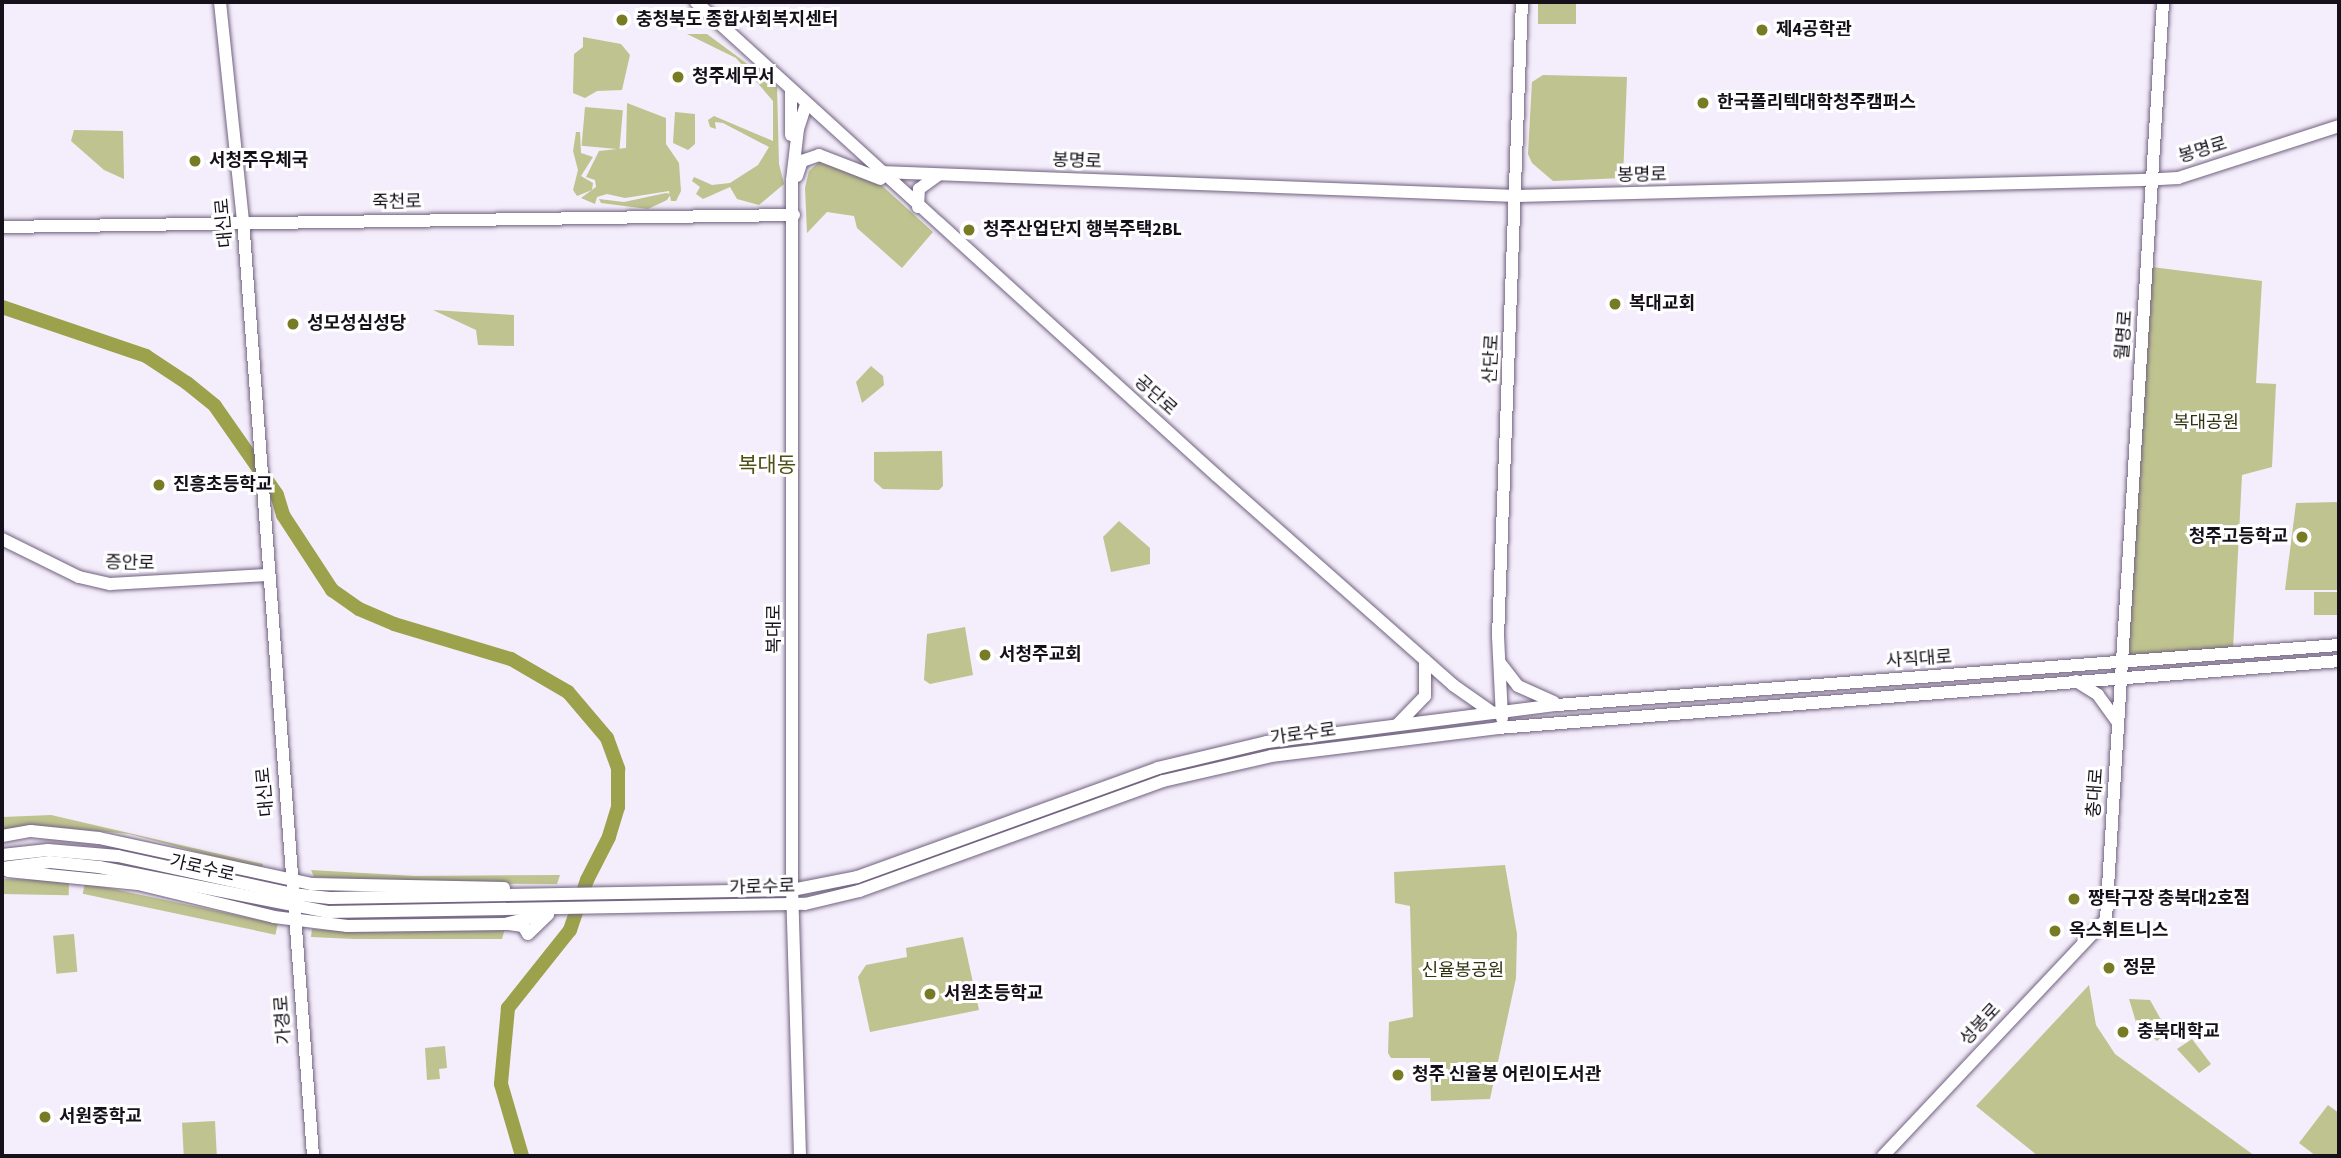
<!DOCTYPE html>
<meta charset="utf-8">
<style>
body{margin:0}
#map{position:relative;width:2341px;height:1158px;overflow:hidden;background:#f4edfb;font-family:"Source Sans 3","Noto Sans KR",sans-serif}
div>[style]{position:absolute}
[style*='--x']{left:calc(var(--x)*1px);top:calc(var(--y)*1px);width:calc(var(--w)*1px);rotate:calc(var(--a)*1deg)}
.green>*{inset:0;background:#bfc38f;transform-origin:0 0}
.river>*{height:14px;margin:-7px;padding:0 7px;transform-origin:7px;border-radius:7px;background:#9ca14c}
.roads{filter:drop-shadow(0 0 2px #70617f) drop-shadow(0 0 2px #70617f)}
.secondary>*{height:12px;margin:-6px;padding:0 6px;transform-origin:6px;border-radius:6px;background:#fff}
.dots>*{width:19px;height:19px;translate:-50% -50%;box-sizing:border-box;border:4px solid #fff;border-radius:50%}
span{translate:-50% -50%;white-space:nowrap;text-align:center;line-height:1.15;-webkit-text-stroke:6px #fff;paint-order:stroke}
.poi-label{font-size:18px;color:#16101b;font-weight:700}
.left{translate:0 -50%;text-align:left}
.right{translate:-100% -50%;text-align:right}
.street-label{font-size:18px;color:#16101b}
.park-label{font-size:18px;color:#30320d}
.quarter-label{font-size:21px;color:#4d5014}
.frame{position:absolute;inset:0;border:4px solid #16101b;pointer-events:none}
</style>
<div id="map">
<div class="green">
<i style="left:1538px;top:2px;width:38px;height:22px"></i>
<i style="clip-path:polygon(687px 34px,707px 34px,777px 86px,779px 164px,784px 184px,759px 205px,737px 199px,730px 187px,703px 199px,696px 194px,700px 187px,692px 181px,694px 177px,712px 185px,730px 183px,758px 165px,769px 147px,723px 123px,715px 122px,716px 129px,710px 127px,708px 120px,714px 116px,773px 141px,773px 101px,736px 58px)"></i>
<i style="clip-path:polygon(583px 37px,621px 44px,630px 55px,622px 90px,597px 91px,585px 98px,573px 93px,574px 54px,583px 47px)"></i>
<i style="clip-path:polygon(1543px 75px,1627px 77px,1623px 178px,1553px 181px,1532px 163px,1528px 154px,1532px 82px)"></i>
<i style="clip-path:polygon(627px 103px,666px 118px,666px 144px,679px 163px,681px 191px,676px 201px,671px 201px,669px 191px,625px 198px,607px 194px,597px 197px,595px 204px,581px 198px,596px 187px,595px 180px,586px 177px,599px 151px,626px 148px)"></i>
<i style="left:585px;top:107px;width:38px;height:39px;rotate:5deg"></i>
<i style="clip-path:polygon(675px 112px,695px 114px,695px 144px,688px 150px,673px 143px)"></i>
<i style="clip-path:polygon(74px 130px,123px 131px,124px 179px,104px 170px,71px 141px)"></i>
<i style="clip-path:polygon(576px 132px,580px 132px,581px 153px,593px 157px,581px 176px,593px 183px,592px 190px,577px 196px,573px 190px,578px 170px,573px 151px)"></i>
<i style="clip-path:polygon(819px 162px,877px 181px,933px 232px,902px 268px,857px 228px,854px 216px,827px 212px,807px 233px,805px 188px,809px 171px)"></i>
<i style="clip-path:polygon(666px 193px,671px 194px,667px 200px,648px 209px,601px 203px,599px 199px,624px 202px)"></i>
<i style="clip-path:polygon(2152px 267px,2262px 281px,2256px 383px,2276px 384px,2272px 467px,2242px 475px,2233px 649px,2125px 656px)"></i>
<i style="clip-path:polygon(433px 310px,514px 315px,514px 346px,478px 345px,476px 330px)"></i>
<i style="clip-path:polygon(871px 366px,883px 376px,884px 385px,862px 403px,856px 382px)"></i>
<i style="clip-path:polygon(942px 451px,943px 486px,939px 490px,883px 489px,874px 481px,874px 452px)"></i>
<i style="clip-path:polygon(2339px 502px,2339px 590px,2285px 590px,2296px 503px)"></i>
<i style="clip-path:polygon(1119px 521px,1150px 548px,1150px 564px,1111px 572px,1103px 537px)"></i>
<i style="left:2314px;top:592px;width:25px;height:23px"></i>
<i style="clip-path:polygon(965px 627px,973px 675px,930px 684px,924px 680px,927px 634px)"></i>
<i style="clip-path:polygon(51px 815px,263px 864px,262px 869px,129px 834px,42px 826px,2px 832px,3px 817px)"></i>
<i style="clip-path:polygon(1505px 865px,1517px 934px,1516px 978px,1490px 1099px,1431px 1101px,1430px 1058px,1391px 1058px,1388px 1053px,1389px 1022px,1413px 1017px,1410px 906px,1395px 903px,1394px 872px)"></i>
<i style="clip-path:polygon(311px 870px,415px 876px,560px 875px,557px 884px,423px 883px,314px 877px)"></i>
<i style="left:2px;top:879px;width:67px;height:15px;rotate:1deg"></i>
<i style="left:85px;top:883px;width:197px;height:11px;rotate:12deg"></i>
<i style="clip-path:polygon(312px 929px,354px 932px,505px 929px,502px 939px,355px 939px,311px 937px)"></i>
<i style="left:74px;top:934px;width:38px;height:21px;rotate:85deg"></i>
<i style="clip-path:polygon(963px 937px,979px 1010px,870px 1032px,858px 977px,866px 965px,907px 957px,906px 948px)"></i>
<i style="clip-path:polygon(2089px 985px,2096px 1025px,2115px 1054px,2255px 1156px,2038px 1156px,1976px 1106px)"></i>
<i style="clip-path:polygon(2129px 999px,2150px 1000px,2160px 1018px,2169px 1025px,2161px 1037px,2157px 1041px,2136px 1022px)"></i>
<i style="clip-path:polygon(2192px 1039px,2211px 1064px,2199px 1073px,2177px 1049px)"></i>
<i style="clip-path:polygon(445px 1046px,447px 1068px,439px 1069px,440px 1079px,427px 1080px,425px 1048px)"></i>
<i style="clip-path:polygon(2328px 1105px,2339px 1113px,2339px 1156px,2316px 1156px,2299px 1143px)"></i>
<i style="left:215px;top:1121px;width:35px;height:33px;rotate:87deg"></i>
</div>
<div class="river">
<i style="--x:2;--y:307;--w:152;--a:18.8"></i>
<i style="--x:146;--y:356;--w:49;--a:33.4"></i>
<i style="--x:187;--y:383;--w:36;--a:39"></i>
<i style="--x:215;--y:406;--w:108;--a:55.1"></i>
<i style="--x:277;--y:495;--w:21;--a:73"></i>
<i style="--x:283;--y:515;--w:90;--a:56.8"></i>
<i style="--x:332;--y:590;--w:33;--a:35"></i>
<i style="--x:359;--y:609;--w:38;--a:23"></i>
<i style="--x:394;--y:624;--w:122;--a:16.7"></i>
<i style="--x:511;--y:659;--w:66;--a:30.1"></i>
<i style="--x:568;--y:692;--w:60;--a:49.7"></i>
<i style="--x:607;--y:738;--w:33;--a:70"></i>
<i style="--x:618;--y:769;--w:38;--a:90"></i>
<i style="--x:618;--y:807;--w:31;--a:107"></i>
<i style="--x:609;--y:837;--w:48;--a:117.1"></i>
<i style="--x:587;--y:880;--w:53;--a:108.8"></i>
<i style="--x:570;--y:930;--w:100;--a:128.5"></i>
<i style="--x:508;--y:1008;--w:76;--a:95.3"></i>
<i style="--x:501;--y:1084;--w:75;--a:73.7"></i>
</div>
<div class="roads">
<div class="secondary">
<i style="--x:220;--y:2;--w:219;--a:84"></i>
<i style="--x:243;--y:220;--w:939;--a:85.72"></i>
<i style="--x:696;--y:2;--w:704;--a:42.3"></i>
<i style="--x:1217;--y:476;--w:315;--a:41.5"></i>
<i style="--x:1453;--y:685;--w:49;--a:35"></i>
<i style="--x:791;--y:90;--w:45;--a:90"></i>
<i style="--x:880;--y:172;--w:637;--a:2.16"></i>
<i style="--x:1517;--y:196;--w:625;--a:-1.47"></i>
<i style="--x:2142;--y:180;--w:36;--a:-3"></i>
<i style="--x:2178;--y:178;--w:169;--a:-17.9"></i>
<i style="--x:797;--y:176;--w:16;--a:-72"></i>
<i style="--x:802;--y:161;--w:18;--a:-19"></i>
<i style="--x:819;--y:155;--w:66;--a:21.2"></i>
<i style="--x:918;--y:207;--w:18;--a:-87"></i>
<i style="--x:919;--y:189;--w:24;--a:-36"></i>
<i style="--x:2;--y:227;--w:792;--a:-0.87"></i>
<i style="--x:2;--y:539;--w:86;--a:26.3"></i>
<i style="--x:79;--y:577;--w:32;--a:13"></i>
<i style="--x:110;--y:584;--w:157;--a:-3.3"></i>
<i style="--x:1500;--y:663;--w:29;--a:52"></i>
<i style="--x:1518;--y:686;--w:39;--a:24"></i>
<i style="--x:2076;--y:681;--w:26;--a:32"></i>
<i style="--x:2098;--y:695;--w:32;--a:54"></i>
<i style="--x:1502;--y:718;--w:81;--a:-92.8"></i>
<i style="--x:1498;--y:637;--w:635;--a:-87.84"></i>
<i style="--x:1398;--y:724;--w:39;--a:-46"></i>
<i style="--x:1425;--y:696;--w:36;--a:-90"></i>
<i style="--x:2;--y:836;--w:29;--a:-10"></i>
<i style="--x:31;--y:831;--w:68;--a:5.9"></i>
<i style="--x:99;--y:838;--w:218;--a:12.2"></i>
<i style="--x:312;--y:884;--w:192;--a:1.2"></i>
<i style="--x:2;--y:855;--w:46;--a:-6.2"></i>
<i style="--x:48;--y:850;--w:70;--a:4.9"></i>
<i style="--x:118;--y:856;--w:178;--a:12.3"></i>
<i style="--x:292;--y:894;--w:38;--a:6"></i>
<i style="--x:330;--y:898;--w:462;--a:-1"></i>
<i style="--x:792;--y:890;--w:66;--a:-11.3"></i>
<i style="--x:857;--y:877;--w:320;--a:-19.9"></i>
<i style="--x:1158;--y:768;--w:112;--a:-13.4"></i>
<i style="--x:1267;--y:742;--w:292;--a:-7.3"></i>
<i style="--x:1557;--y:705;--w:784;--a:-4.39"></i>
<i style="--x:2;--y:868;--w:48;--a:-7.1"></i>
<i style="--x:50;--y:862;--w:49;--a:5.8"></i>
<i style="--x:99;--y:867;--w:233;--a:11.1"></i>
<i style="--x:328;--y:912;--w:477;--a:-1"></i>
<i style="--x:805;--y:904;--w:56;--a:-13.5"></i>
<i style="--x:859;--y:891;--w:323;--a:-19.9"></i>
<i style="--x:1163;--y:781;--w:111;--a:-13"></i>
<i style="--x:1271;--y:756;--w:229;--a:-7"></i>
<i style="--x:1498;--y:728;--w:844;--a:-4.55"></i>
<i style="--x:8;--y:871;--w:131;--a:5.7"></i>
<i style="--x:138;--y:884;--w:140;--a:13.6"></i>
<i style="--x:274;--y:917;--w:74;--a:7"></i>
<i style="--x:347;--y:926;--w:158;--a:-0.7"></i>
<i style="--x:505;--y:924;--w:33;--a:-14"></i>
<i style="--x:509;--y:924;--w:14;--a:8"></i>
<i style="--x:523;--y:926;--w:9;--a:58"></i>
<i style="--x:528;--y:934;--w:28;--a:-44"></i>
<i style="--x:800;--y:1156;--w:266;--a:-91.7"></i>
<i style="--x:792;--y:890;--w:710;--a:-90"></i>
<i style="--x:792;--y:180;--w:51;--a:-83.3"></i>
<i style="--x:798;--y:129;--w:26;--a:-72"></i>
<i style="--x:1883;--y:1156;--w:325;--a:-46.7"></i>
<i style="--x:2106;--y:919;--w:919;--a:-86.44"></i>
</div>
</div>
<div class="dots">
<i style="left:622px;top:20px;background:#777b24"></i>
<i style="left:1762px;top:30px;background:#777b24"></i>
<i style="left:678px;top:77px;background:#777b24"></i>
<i style="left:1703px;top:103px;background:#777b24"></i>
<i style="left:195px;top:161px;background:#777b24"></i>
<i style="left:969px;top:230px;background:#777b24"></i>
<i style="left:1615px;top:304px;background:#777b24"></i>
<i style="left:293px;top:324px;background:#777b24"></i>
<i style="left:159px;top:485px;background:#777b24"></i>
<i style="left:2302px;top:537px;background:#777b24"></i>
<i style="left:985px;top:655px;background:#777b24"></i>
<i style="left:2074px;top:899px;background:#777b24"></i>
<i style="left:2055px;top:931px;background:#777b24"></i>
<i style="left:2109px;top:968px;background:#777b24"></i>
<i style="left:930px;top:994px;background:#777b24"></i>
<i style="left:2123px;top:1032px;background:#777b24"></i>
<i style="left:1398px;top:1075px;background:#777b24"></i>
<i style="left:45px;top:1117px;background:#777b24"></i>
</div>
<div class="poi-label">
<span class="left" style="left:636px;top:20px">충청북도 종합사회복지센터</span>
<span class="left" style="left:1776px;top:30px">제4공학관</span>
<span class="left" style="left:692px;top:77px">청주세무서</span>
<span class="left" style="left:1717px;top:103px">한국폴리텍대학청주캠퍼스</span>
<span class="left" style="left:209px;top:161px">서청주우체국</span>
<span class="left" style="left:983px;top:230px">청주산업단지 행복주택2BL</span>
<span class="left" style="left:1629px;top:304px">복대교회</span>
<span class="left" style="left:307px;top:324px">성모성심성당</span>
<span class="left" style="left:173px;top:485px">진흥초등학교</span>
<span class="right" style="left:2288px;top:537px">청주고등학교</span>
<span class="left" style="left:999px;top:655px">서청주교회</span>
<span class="left" style="left:2088px;top:899px">짱탁구장 충북대2호점</span>
<span class="left" style="left:2069px;top:931px">옥스휘트니스</span>
<span class="left" style="left:2123px;top:968px">정문</span>
<span class="left" style="left:944px;top:994px">서원초등학교</span>
<span class="left" style="left:2137px;top:1032px">충북대학교</span>
<span class="left" style="left:1412px;top:1075px">청주 신율봉 어린이도서관</span>
<span class="left" style="left:59px;top:1117px">서원중학교</span>
</div>
<div class="street-label">
<span style="left:2203px;top:151px;rotate:-17deg">봉명로</span>
<span style="left:1077px;top:162px;rotate:2deg">봉명로</span>
<span style="left:1642px;top:176px;rotate:-1deg">봉명로</span>
<span style="left:397px;top:203px;rotate:-1deg">죽천로</span>
<span style="left:225px;top:223px;rotate:-95deg">대신로</span>
<span style="left:2125px;top:335px;rotate:-86deg">월명로</span>
<span style="left:1492px;top:359px;rotate:-87deg">산단로</span>
<span style="left:1155px;top:396px;rotate:42deg">공단로</span>
<span style="left:130px;top:564px;rotate:1deg">증안로</span>
<span style="left:775px;top:629px;rotate:-90deg">복대로</span>
<span style="left:1919px;top:660px;rotate:-4deg">사직대로</span>
<span style="left:1303px;top:735px;rotate:-8deg">가로수로</span>
<span style="left:266px;top:792px;rotate:-95deg">대신로</span>
<span style="left:2096px;top:793px;rotate:-86deg">충대로</span>
<span style="left:202px;top:869px;rotate:13deg">가로수로</span>
<span style="left:762px;top:888px;rotate:-2deg">가로수로</span>
<span style="left:284px;top:1020px;rotate:-94deg">가경로</span>
<span style="left:1981px;top:1025px;rotate:-47deg">성봉로</span>
</div>
<div class="park-label">
<span style="left:2206px;top:423px">복대공원</span>
<span style="left:1463px;top:971px">신율봉공원</span>
</div>
<div class="quarter-label">
<span style="left:767px;top:465px">복대동</span>
</div>
<div class="frame"></div>
</div>
